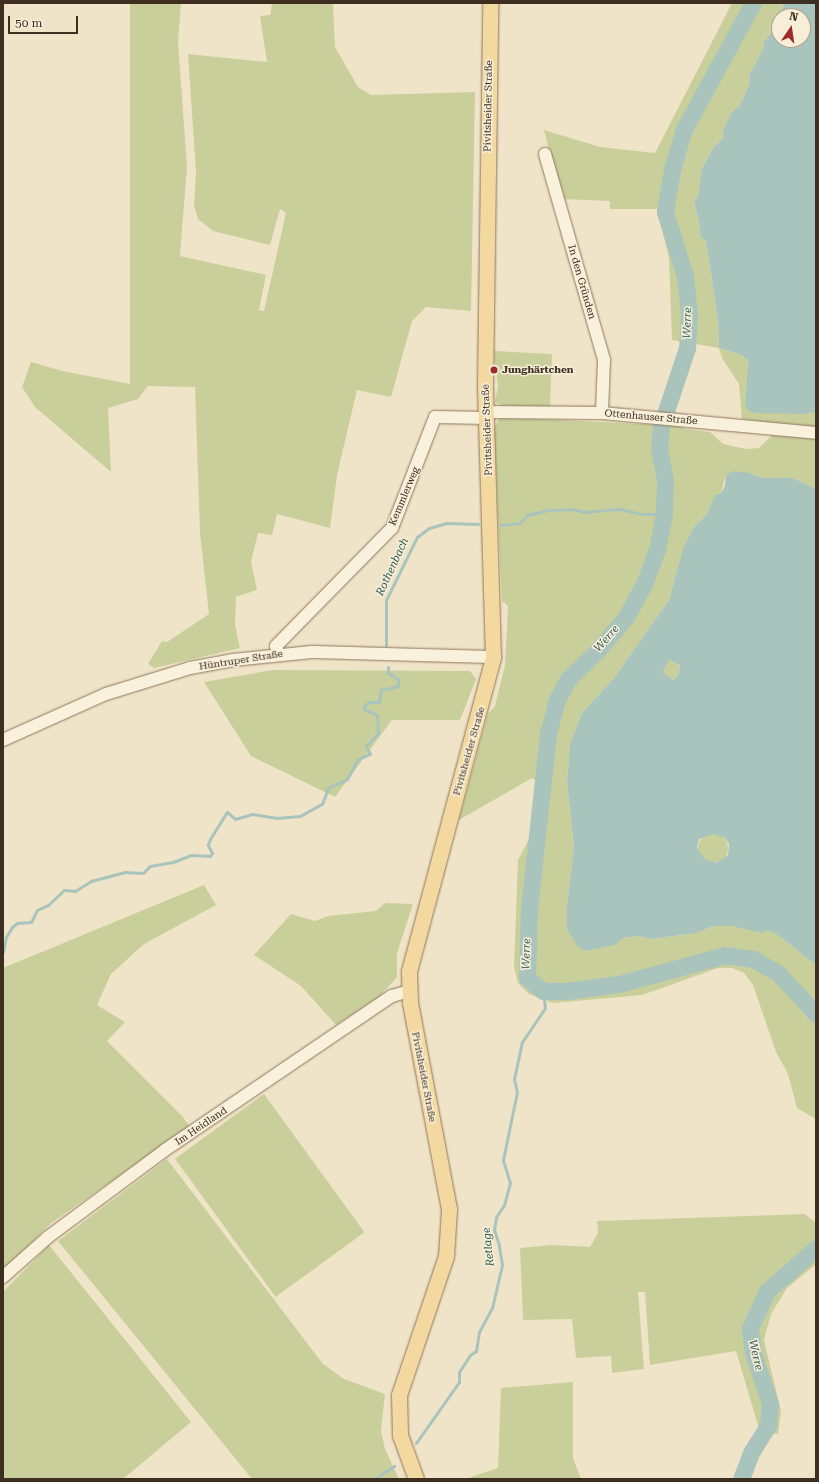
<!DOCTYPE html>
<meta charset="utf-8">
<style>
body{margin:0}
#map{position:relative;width:819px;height:1482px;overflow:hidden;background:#f0e4c8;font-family:"Roboto Serif",serif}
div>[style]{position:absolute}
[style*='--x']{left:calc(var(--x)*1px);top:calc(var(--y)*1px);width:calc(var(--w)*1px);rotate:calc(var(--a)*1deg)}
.green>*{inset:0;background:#c9cf9b;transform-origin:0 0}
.round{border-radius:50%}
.water>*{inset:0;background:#a9c4bc}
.stream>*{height:3px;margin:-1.5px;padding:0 1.5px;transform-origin:1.5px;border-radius:1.5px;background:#a9c4bc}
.river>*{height:17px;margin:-8.5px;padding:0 8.5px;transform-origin:8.5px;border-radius:8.5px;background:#a9c4bc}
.roads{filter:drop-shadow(0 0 1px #8d765c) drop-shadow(0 0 1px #8d765c)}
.minor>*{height:12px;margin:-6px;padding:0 6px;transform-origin:6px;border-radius:6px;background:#faf1dc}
.major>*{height:15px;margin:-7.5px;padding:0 7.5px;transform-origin:7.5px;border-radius:7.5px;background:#f3d9a0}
.dots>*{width:11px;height:11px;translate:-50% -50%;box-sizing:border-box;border:2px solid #f7eed8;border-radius:50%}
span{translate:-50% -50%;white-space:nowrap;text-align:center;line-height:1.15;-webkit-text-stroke:3px #f7eed8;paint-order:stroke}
.street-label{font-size:10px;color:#3d2e20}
.poi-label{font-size:10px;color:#3d2e20;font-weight:700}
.left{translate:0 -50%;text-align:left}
.water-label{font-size:11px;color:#2f5d5a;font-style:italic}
.frame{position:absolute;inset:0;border:4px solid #3d2e20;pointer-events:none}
.north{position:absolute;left:771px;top:8px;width:40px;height:40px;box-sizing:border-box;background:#f7eed8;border:1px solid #ada18e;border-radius:50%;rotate:13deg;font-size:11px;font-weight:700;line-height:16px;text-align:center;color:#3d2e20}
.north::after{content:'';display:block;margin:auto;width:14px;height:18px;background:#9e2a2b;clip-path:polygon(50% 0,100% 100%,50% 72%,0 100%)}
.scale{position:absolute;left:8px;top:16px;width:70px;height:18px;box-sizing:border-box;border:2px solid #3d2e20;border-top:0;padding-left:5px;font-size:12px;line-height:14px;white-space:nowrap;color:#3d2e20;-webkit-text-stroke:3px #f7eed8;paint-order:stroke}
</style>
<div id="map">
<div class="green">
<i style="clip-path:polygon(130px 3px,181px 3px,178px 42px,187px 166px,180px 256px,266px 275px,259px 310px,264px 311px,286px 213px,280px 209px,270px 245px,213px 231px,198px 219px,194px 206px,196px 172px,188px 54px,267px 62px,260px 16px,270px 15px,272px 3px,333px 3px,335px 47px,358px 87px,371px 95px,475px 92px,471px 311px,426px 307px,412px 321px,391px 397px,357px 390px,337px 475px,330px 528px,277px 514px,272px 535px,258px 533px,251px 562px,257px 590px,236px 597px,235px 625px,240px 648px,154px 668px,148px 664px,162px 641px,167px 642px,209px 614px,200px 533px,195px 387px,148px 386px,138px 399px,108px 408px,111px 472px,35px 407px,22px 387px,31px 362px,62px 371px,130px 384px)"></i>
<i style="clip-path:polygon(732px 3px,784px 3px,777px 26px,763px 43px,764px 47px,749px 76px,750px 83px,740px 105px,732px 112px,730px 121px,725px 125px,724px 137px,714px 147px,702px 168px,698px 196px,694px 201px,700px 226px,699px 232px,701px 238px,706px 241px,718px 320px,719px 348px,742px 355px,748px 360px,745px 406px,755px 413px,816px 412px,816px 428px,742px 419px,739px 384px,722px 358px,719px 348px,672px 340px,669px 258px,657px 209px,610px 209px,610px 201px,561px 199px,544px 130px,600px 147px,655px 153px)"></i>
<i style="clip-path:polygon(494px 351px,552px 354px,550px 408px,503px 406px,495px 402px,498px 386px)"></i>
<i style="clip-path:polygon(505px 417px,679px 426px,685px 429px,710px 432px,723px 444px,746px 449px,759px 448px,772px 435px,816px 439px,816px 489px,793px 478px,762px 478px,750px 473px,726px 475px,721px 493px,715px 495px,707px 514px,693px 528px,683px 548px,669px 600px,614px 678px,582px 713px,570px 743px,567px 783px,574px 846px,567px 905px,567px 929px,587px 951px,614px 945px,623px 938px,639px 936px,653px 939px,697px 933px,713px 926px,732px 926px,767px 930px,779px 936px,816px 965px,816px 1119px,797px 1108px,788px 1074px,776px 1052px,753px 985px,744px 973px,732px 968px,718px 968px,642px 995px,553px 1003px,529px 994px,518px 983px,514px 967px,518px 860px,531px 835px,536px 781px,532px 778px,459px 820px,488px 714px,495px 706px,505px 665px,508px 606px,502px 601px,494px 428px,499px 419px)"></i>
<i style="clip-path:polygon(669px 660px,680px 665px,678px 675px,673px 680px,663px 672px)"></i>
<i style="clip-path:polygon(273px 670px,470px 671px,476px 679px,460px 720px,392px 720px,335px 797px,251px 756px,204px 682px)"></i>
<i class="round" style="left:698px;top:833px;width:30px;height:30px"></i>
<i style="clip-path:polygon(204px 885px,216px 905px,144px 944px,111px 974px,97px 1005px,125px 1022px,107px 1041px,183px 1117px,190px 1127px,51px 1223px,3px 1272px,3px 968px)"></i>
<i style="clip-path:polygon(385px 903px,413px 904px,397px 953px,397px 977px,380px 996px,336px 1025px,301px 986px,254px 955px,291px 914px,315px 921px,328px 916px,376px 911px)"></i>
<i style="left:264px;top:1094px;width:171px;height:110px;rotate:54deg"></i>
<i style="clip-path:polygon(167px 1159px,323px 1364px,344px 1379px,385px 1394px,381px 1431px,385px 1449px,399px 1479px,252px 1479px,58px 1241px)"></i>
<i style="clip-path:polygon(805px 1214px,816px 1223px,816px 1264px,787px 1288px,771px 1314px,764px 1340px,781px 1411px,778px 1434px,760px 1432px,736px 1351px,650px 1365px,645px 1292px,638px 1292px,644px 1369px,612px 1373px,611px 1356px,576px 1358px,572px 1319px,523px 1320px,520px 1248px,553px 1245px,590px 1247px,598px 1233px,597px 1221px)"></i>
<i style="clip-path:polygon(49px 1245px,191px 1422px,123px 1479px,3px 1479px,3px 1292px)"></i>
<i style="clip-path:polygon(573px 1382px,573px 1458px,581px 1479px,465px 1479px,498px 1468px,501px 1388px)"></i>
</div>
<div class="water">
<i style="clip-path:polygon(evenodd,784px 3px,816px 3px,816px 412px,803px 414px,755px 413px,748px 410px,745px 406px,748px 360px,742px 355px,719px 348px,718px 320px,706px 241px,701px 238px,699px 232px,700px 226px,694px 201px,698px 196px,702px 168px,714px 147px,724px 137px,723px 130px,732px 112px,740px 105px,750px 83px,749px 76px,764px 47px,763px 43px,777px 26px,784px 3px,779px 16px,803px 16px,803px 40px,779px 40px,779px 16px)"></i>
<i style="clip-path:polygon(evenodd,733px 471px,750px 473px,762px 478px,793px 478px,816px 489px,816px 965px,779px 936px,767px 930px,763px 933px,732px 926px,713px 926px,697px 933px,652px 939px,639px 936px,623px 938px,615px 945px,587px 951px,578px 947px,567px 929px,567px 905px,574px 846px,567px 783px,570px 743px,582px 713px,614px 678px,669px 600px,683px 548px,693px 528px,707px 514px,715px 495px,721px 493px,725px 486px,726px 475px,733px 471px,669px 660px,680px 665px,678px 675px,673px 680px,663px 672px,669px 660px,733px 471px,713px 834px,725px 838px,729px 844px,728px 855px,716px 863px,705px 859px,697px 848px,699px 839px,713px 834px)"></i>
</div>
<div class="stream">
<i style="--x:501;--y:525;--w:19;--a:-6"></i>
<i style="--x:520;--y:523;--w:11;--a:-49"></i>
<i style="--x:527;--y:515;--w:23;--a:-13"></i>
<i style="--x:549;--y:510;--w:24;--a:-2"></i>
<i style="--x:573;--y:509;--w:11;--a:15"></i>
<i style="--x:584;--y:512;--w:36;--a:-5"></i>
<i style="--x:620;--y:509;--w:23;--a:13"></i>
<i style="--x:642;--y:514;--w:22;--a:0"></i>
<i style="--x:386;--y:645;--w:45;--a:-90"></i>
<i style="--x:386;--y:600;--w:70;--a:-63.8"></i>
<i style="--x:417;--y:537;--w:15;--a:-37"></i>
<i style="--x:429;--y:528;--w:19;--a:-16"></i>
<i style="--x:447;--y:523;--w:31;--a:2"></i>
<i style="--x:3;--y:952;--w:15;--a:-79"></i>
<i style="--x:6;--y:937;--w:12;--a:-59"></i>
<i style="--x:12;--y:927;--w:6;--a:-39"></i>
<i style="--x:17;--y:923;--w:14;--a:-4"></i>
<i style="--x:31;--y:922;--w:13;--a:-63"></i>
<i style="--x:37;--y:910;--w:12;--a:-24"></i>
<i style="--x:48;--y:905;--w:22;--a:-43"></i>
<i style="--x:64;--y:890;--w:11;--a:5"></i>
<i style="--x:75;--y:891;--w:19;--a:-32"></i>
<i style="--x:91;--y:881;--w:35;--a:-15"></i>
<i style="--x:125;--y:872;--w:18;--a:3"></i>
<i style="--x:143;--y:873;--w:10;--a:-45"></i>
<i style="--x:150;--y:866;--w:23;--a:-10"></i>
<i style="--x:173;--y:862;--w:19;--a:-21"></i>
<i style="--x:191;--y:855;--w:19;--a:3"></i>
<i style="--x:210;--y:856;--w:4;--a:-56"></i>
<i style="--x:212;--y:853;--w:9;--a:-117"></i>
<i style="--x:208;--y:845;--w:6;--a:-72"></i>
<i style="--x:210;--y:839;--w:32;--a:-58"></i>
<i style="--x:227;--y:812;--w:11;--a:41"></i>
<i style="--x:235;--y:819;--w:18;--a:-16"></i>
<i style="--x:252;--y:814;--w:24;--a:9"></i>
<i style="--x:276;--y:818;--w:24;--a:-5"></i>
<i style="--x:300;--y:816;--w:25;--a:-29"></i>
<i style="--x:322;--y:804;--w:17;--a:-69"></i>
<i style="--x:328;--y:788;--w:21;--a:-25"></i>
<i style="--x:347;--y:779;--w:23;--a:-61"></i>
<i style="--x:358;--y:759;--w:13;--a:-23"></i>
<i style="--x:370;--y:754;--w:9;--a:-117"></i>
<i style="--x:366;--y:746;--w:18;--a:-47"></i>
<i style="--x:378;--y:733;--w:18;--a:-93"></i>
<i style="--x:377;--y:715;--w:14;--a:-155"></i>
<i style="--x:364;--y:709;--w:3;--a:-90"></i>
<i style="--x:364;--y:706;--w:6;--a:-39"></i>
<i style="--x:369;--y:702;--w:10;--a:0"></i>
<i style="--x:379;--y:702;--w:12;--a:-81"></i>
<i style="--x:381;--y:690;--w:17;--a:-13"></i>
<i style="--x:398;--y:686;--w:7;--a:-90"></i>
<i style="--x:398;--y:679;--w:12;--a:-149"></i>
<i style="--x:388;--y:673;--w:6;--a:-90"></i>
<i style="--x:416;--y:1443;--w:75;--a:-54.8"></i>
<i style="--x:459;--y:1382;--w:10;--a:-90"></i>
<i style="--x:459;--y:1372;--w:20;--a:-57"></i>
<i style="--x:470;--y:1355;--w:7;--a:-34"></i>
<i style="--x:476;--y:1351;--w:19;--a:-81"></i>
<i style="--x:479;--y:1332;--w:27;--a:-62"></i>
<i style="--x:492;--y:1308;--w:44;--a:-76.9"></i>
<i style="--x:502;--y:1265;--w:20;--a:-99"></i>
<i style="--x:499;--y:1245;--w:16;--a:-108"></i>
<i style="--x:494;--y:1230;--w:13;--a:-81"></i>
<i style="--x:496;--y:1217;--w:14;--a:-56"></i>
<i style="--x:504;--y:1205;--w:23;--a:-75"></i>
<i style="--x:510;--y:1183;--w:24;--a:-107"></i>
<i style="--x:503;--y:1160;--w:69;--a:-78.4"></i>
<i style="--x:517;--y:1092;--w:13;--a:-103"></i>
<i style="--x:514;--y:1079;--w:38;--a:-78"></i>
<i style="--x:522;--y:1042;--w:41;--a:-55.9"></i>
<i style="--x:545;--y:1008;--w:17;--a:-97"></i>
<i style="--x:374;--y:1479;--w:24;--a:-33"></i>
</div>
<div class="river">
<i style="--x:753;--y:3;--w:144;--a:118.7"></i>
<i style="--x:684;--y:129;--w:42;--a:106.7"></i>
<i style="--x:672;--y:169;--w:44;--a:99.2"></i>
<i style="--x:665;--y:212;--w:67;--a:72.6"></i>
<i style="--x:685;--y:276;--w:36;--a:84"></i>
<i style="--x:689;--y:312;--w:36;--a:93"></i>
<i style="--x:687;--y:348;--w:82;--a:108.4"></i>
<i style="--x:661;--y:426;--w:23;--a:95"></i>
<i style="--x:659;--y:449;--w:33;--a:79"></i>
<i style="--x:665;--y:481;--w:33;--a:92"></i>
<i style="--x:664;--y:514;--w:36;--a:101"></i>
<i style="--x:657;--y:549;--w:33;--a:110"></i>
<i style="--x:646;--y:580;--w:42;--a:118.4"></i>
<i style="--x:626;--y:617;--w:45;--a:130.5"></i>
<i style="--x:597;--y:651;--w:40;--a:136"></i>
<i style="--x:568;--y:679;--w:24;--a:118"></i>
<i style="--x:557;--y:700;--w:35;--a:105"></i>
<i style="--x:548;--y:734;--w:175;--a:96.2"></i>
<i style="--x:529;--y:908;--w:70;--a:91.6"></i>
<i style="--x:527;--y:978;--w:21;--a:39"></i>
<i style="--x:543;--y:991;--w:24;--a:0"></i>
<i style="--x:567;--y:991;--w:52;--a:-7.7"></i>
<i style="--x:619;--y:984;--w:110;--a:-15.3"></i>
<i style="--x:725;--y:955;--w:28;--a:8"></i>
<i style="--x:753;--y:959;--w:29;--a:29"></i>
<i style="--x:778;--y:973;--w:56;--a:47.2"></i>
<i style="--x:741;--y:1479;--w:30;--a:-69"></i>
<i style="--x:752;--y:1451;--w:31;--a:-58"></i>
<i style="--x:768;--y:1425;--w:21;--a:-85"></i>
<i style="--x:770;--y:1404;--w:54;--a:-108.4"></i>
<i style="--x:753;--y:1353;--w:25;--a:-97"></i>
<i style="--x:750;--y:1328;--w:41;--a:-65.3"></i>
<i style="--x:767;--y:1291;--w:65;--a:-41.3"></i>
</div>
<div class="roads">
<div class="minor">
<i style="--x:545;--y:154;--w:214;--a:74"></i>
<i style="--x:604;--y:360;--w:53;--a:92.2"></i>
<i style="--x:486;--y:412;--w:116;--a:0.5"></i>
<i style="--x:602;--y:413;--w:215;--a:5.3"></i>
<i style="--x:278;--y:654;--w:8;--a:-104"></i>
<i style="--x:276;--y:646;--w:165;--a:-45.5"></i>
<i style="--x:392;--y:528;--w:119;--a:-68.8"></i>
<i style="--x:435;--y:417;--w:52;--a:1.1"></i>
<i style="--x:3;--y:740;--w:113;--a:-24.1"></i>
<i style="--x:106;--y:694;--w:88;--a:-17.2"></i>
<i style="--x:190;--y:668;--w:44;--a:-10.5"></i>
<i style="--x:233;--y:660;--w:79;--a:-5.8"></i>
<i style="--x:312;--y:652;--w:181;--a:1.6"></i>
<i style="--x:3;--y:1277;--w:60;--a:-41.6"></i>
<i style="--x:48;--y:1237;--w:146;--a:-36.6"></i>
<i style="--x:165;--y:1150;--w:274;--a:-34.2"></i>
<i style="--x:392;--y:996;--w:18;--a:-16"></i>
</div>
<div class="major">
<i style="--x:416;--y:1479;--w:47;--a:-110"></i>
<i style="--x:400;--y:1435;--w:40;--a:-91.4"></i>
<i style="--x:399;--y:1395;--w:147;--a:-71.3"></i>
<i style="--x:446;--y:1256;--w:47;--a:-86.3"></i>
<i style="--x:449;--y:1209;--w:211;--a:-100.7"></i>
<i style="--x:410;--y:1002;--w:31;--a:-92"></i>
<i style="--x:409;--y:971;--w:325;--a:-75"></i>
<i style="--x:493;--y:657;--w:273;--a:-91.7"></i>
<i style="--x:485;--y:384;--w:381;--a:-89.2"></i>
</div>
</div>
<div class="dots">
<i style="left:494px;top:370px;background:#9e2a2b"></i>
</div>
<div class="street-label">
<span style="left:488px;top:106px;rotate:-89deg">Pivitsheider Straße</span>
<span style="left:582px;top:282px;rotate:74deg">In den Gründen</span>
<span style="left:651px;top:417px;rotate:5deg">Ottenhauser Straße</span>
<span style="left:487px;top:430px;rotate:-92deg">Pivitsheider Straße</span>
<span style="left:404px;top:496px;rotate:-67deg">Kemmlerweg</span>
<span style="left:241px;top:660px;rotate:-9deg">Hüntruper Straße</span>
<span style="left:469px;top:751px;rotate:-74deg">Pivitsheider Straße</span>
<span style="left:424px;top:1077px;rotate:79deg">Pivitsheider Straße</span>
<span style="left:201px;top:1126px;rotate:-34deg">Im Heidland</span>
</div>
<div class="poi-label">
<span class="left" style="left:502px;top:370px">Junghärtchen</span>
</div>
<div class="water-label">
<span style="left:688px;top:323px;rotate:-88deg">Werre</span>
<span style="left:393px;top:567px;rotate:-65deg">Rothenbach</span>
<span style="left:607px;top:639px;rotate:-49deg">Werre</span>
<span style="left:527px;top:954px;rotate:-88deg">Werre</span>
<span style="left:489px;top:1247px;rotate:-96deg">Retlage</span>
<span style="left:755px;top:1355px;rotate:77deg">Werre</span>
</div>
<div class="frame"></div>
<div class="north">N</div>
<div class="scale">50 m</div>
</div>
